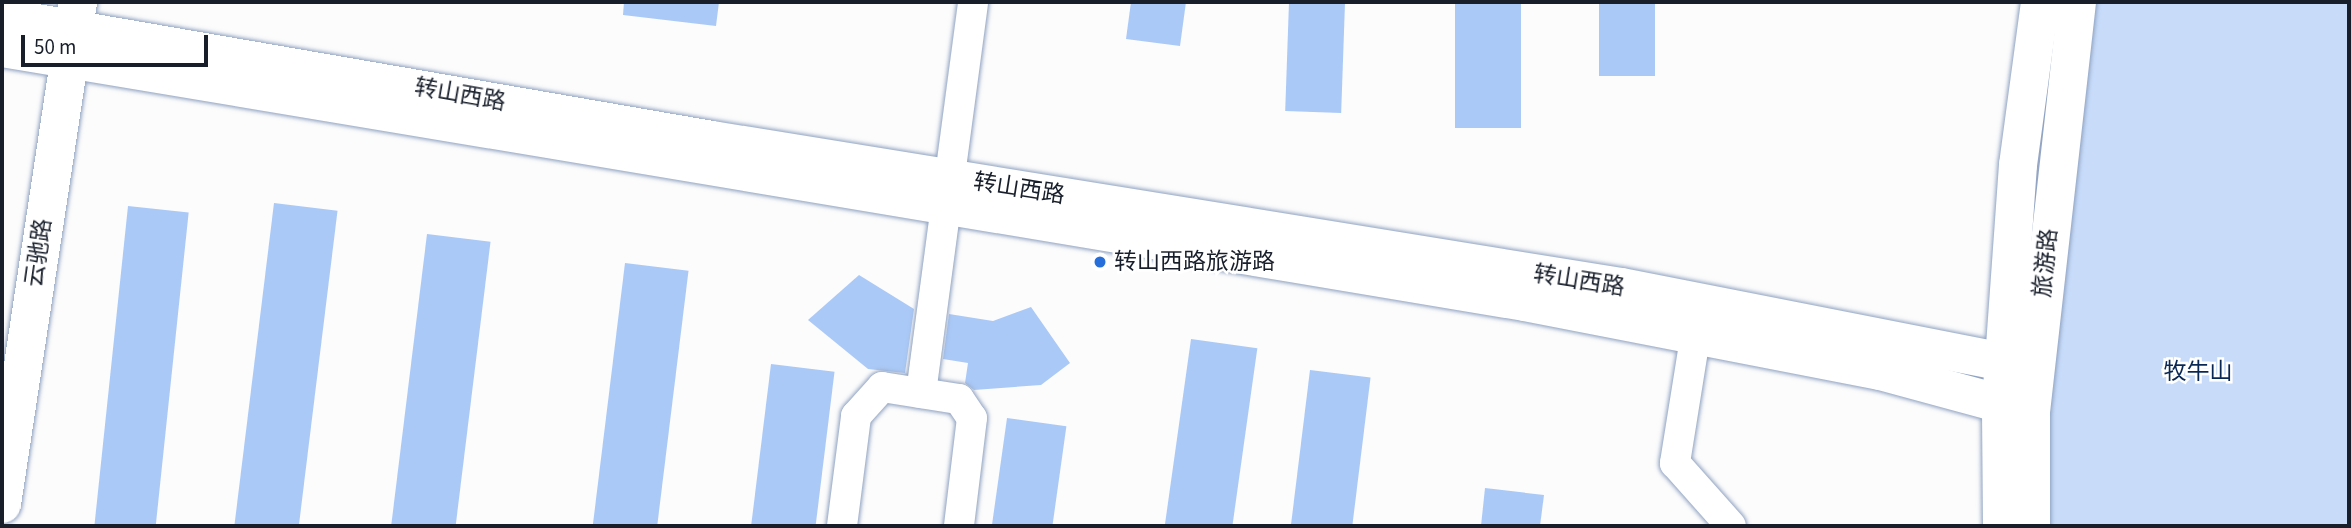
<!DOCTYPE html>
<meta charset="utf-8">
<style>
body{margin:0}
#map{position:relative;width:2351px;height:528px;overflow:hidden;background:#fcfcfc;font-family:"Source Sans 3","Noto Sans SC",sans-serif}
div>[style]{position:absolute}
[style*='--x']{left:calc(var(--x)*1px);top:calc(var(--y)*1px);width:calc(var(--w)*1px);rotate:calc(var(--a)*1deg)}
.green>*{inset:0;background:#c8dcfa}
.building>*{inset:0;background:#abc9f6;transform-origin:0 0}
.roads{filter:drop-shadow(0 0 2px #8fa2c1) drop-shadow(0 0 2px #8fa2c1)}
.street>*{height:30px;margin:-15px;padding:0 15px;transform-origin:15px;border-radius:15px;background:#fff}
.secondary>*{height:38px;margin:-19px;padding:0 19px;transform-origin:19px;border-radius:19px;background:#fff}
.primary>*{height:38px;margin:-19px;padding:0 19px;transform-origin:19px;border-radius:19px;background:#fff}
.dots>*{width:19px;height:19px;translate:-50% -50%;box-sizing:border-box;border:4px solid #fff;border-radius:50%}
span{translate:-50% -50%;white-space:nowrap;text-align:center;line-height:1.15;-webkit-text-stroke:5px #fff;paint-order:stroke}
.street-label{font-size:23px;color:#181f2b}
.poi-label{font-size:23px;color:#181f2b}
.left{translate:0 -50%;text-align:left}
.park-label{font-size:23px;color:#092754}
.frame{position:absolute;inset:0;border:4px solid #181f2b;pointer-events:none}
.scale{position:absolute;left:21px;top:35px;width:187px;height:32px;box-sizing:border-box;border:4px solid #181f2b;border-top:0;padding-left:9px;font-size:21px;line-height:24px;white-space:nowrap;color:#181f2b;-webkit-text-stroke:5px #fff;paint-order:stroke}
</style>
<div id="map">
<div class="green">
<i style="clip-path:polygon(2091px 2px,2349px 2px,2349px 526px,2049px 526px,2046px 381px)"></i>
</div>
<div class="building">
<i style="clip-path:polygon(624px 2px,719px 2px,716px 26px,623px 15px)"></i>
<i style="clip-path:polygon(1131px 2px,1186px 2px,1180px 46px,1126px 39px)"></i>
<i style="left:1289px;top:2px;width:56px;height:109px;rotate:2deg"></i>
<i style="left:1455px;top:2px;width:66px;height:126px"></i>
<i style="left:1599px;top:2px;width:56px;height:74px"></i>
<i style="left:274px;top:203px;width:64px;height:325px;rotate:7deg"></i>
<i style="left:128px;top:206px;width:61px;height:322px;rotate:6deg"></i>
<i style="left:427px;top:234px;width:64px;height:294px;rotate:7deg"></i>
<i style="left:625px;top:263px;width:64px;height:265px;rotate:7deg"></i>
<i style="clip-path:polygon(859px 275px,914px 309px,905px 373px,868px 369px,808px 320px)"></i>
<i style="clip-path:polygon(1031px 307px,1070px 363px,1041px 385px,974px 390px,965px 383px,968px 363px,943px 359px,949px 314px,993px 321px)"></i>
<i style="left:1191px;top:339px;width:67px;height:189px;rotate:8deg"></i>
<i style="left:771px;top:364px;width:64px;height:163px;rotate:7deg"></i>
<i style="left:1310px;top:370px;width:61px;height:157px;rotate:7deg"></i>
<i style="left:1007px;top:418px;width:60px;height:109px;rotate:8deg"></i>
<i style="clip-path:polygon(1485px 488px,1544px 495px,1540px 526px,1481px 526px)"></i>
</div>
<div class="roads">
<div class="street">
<i style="--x:1695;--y:338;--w:127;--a:99.1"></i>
<i style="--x:1675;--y:463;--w:84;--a:48.4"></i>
<i style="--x:921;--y:393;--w:394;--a:-82.4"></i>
<i style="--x:842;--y:526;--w:111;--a:-82.7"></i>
<i style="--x:856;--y:416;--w:39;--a:-48"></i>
<i style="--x:882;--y:387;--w:78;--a:8.9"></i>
<i style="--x:959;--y:399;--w:23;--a:56"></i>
<i style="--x:972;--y:418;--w:109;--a:96.9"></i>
</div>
<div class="secondary">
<i style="--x:2;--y:17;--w:721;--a:9.83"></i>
<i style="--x:712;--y:140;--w:921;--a:9.19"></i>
<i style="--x:1621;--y:287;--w:393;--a:11.1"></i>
<i style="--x:2007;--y:363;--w:29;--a:0"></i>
<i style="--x:2;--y:48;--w:1544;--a:9.47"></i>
<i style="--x:1525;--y:302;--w:362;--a:11"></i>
<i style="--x:1880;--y:371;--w:156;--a:15.2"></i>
<i style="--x:2;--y:504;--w:508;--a:-81.39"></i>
</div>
<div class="primary">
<i style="--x:2002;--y:526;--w:124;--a:-90.5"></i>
<i style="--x:2001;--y:402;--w:238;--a:-85.9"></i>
<i style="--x:2018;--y:165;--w:164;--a:-82.3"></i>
<i style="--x:2031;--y:526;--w:114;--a:-90"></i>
<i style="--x:2031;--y:412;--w:413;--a:-83.6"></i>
</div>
</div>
<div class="dots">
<i style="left:1100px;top:262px;background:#266eda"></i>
</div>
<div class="street-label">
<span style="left:460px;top:95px;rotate:10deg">转山西路</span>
<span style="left:1019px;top:189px;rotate:9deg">转山西路</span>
<span style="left:39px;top:253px;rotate:-82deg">云驰路</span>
<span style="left:2046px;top:263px;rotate:-84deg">旅游路</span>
<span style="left:1579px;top:281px;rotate:9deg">转山西路</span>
</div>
<div class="poi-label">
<span class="left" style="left:1114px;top:262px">转山西路旅游路</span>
</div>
<div class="park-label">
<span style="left:2198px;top:372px">牧牛山</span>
</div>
<div class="frame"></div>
<div class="scale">50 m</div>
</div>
